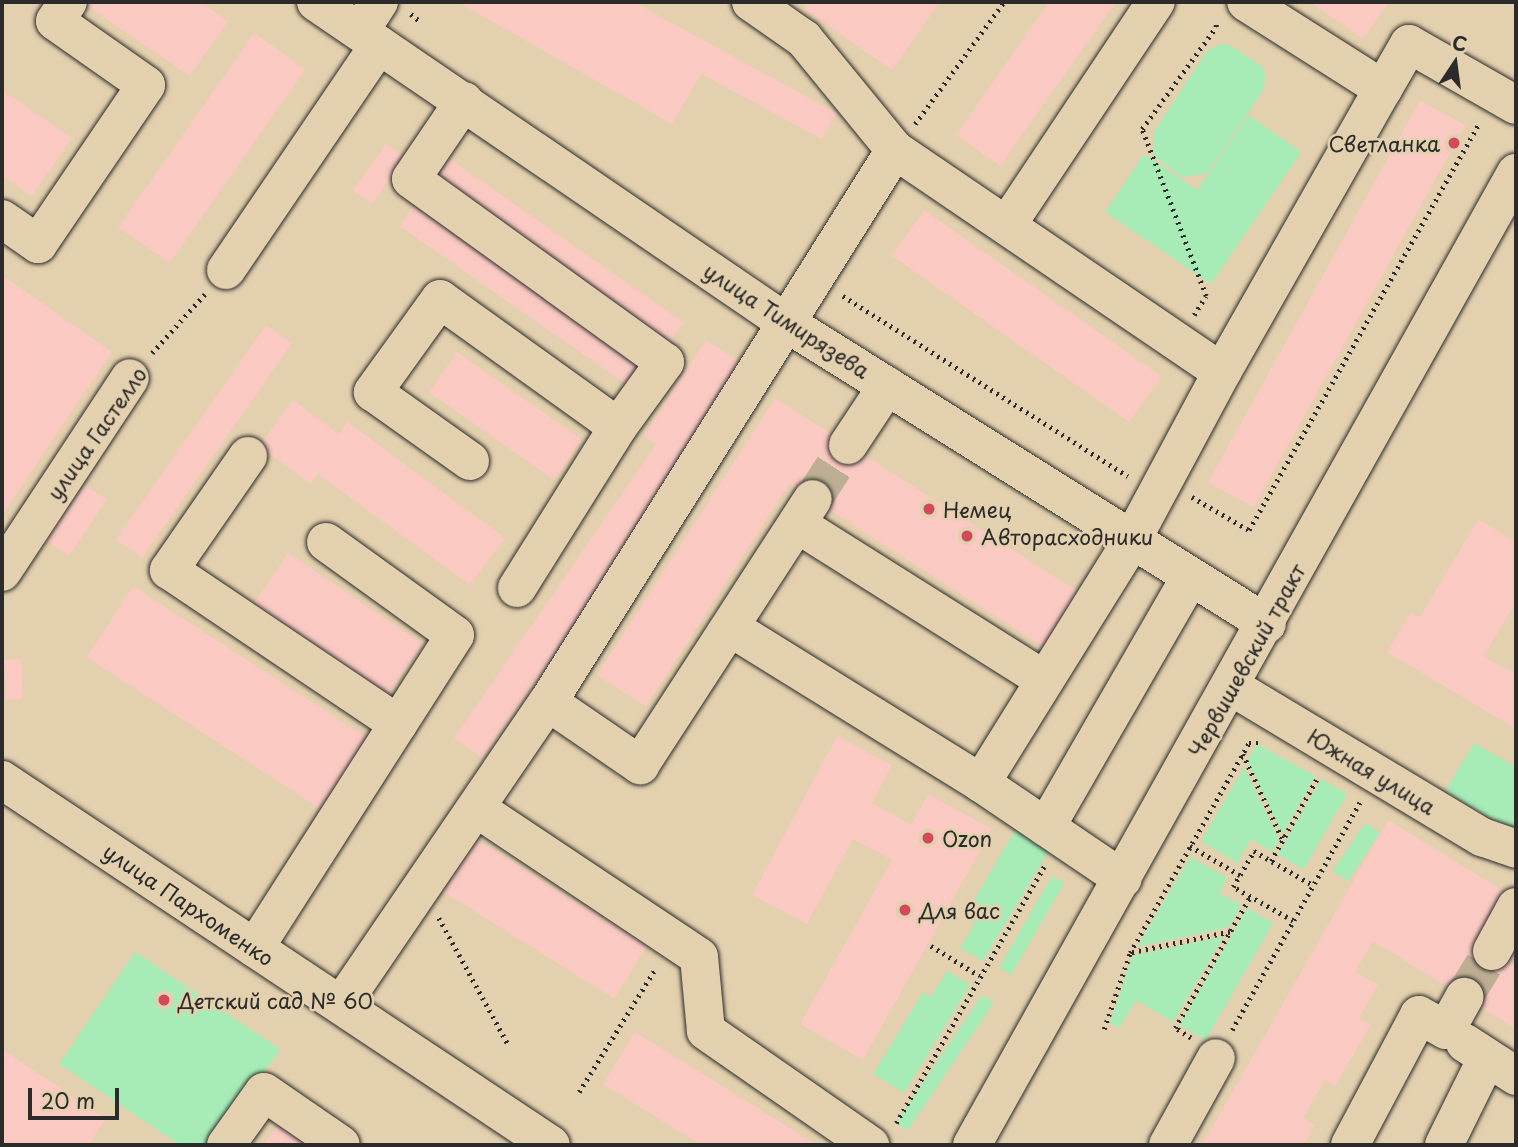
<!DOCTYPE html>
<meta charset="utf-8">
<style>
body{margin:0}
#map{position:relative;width:1518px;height:1147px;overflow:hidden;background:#e3d0ae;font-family:"Playpen Sans",sans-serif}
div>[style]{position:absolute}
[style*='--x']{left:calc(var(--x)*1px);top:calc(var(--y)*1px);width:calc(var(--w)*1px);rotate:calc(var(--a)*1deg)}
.green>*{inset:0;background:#a7ecb7;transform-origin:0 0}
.building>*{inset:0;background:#f9c9c2;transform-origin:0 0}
.minor-tunnel>*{height:38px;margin-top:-19px;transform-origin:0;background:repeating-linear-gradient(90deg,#beaf94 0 38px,transparent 0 57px)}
.path>*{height:4.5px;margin-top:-2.25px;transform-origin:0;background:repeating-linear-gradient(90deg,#2b2b2b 0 2px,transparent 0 7px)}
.roads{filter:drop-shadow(0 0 2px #2b2b2b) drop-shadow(0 0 2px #2b2b2b)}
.minor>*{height:38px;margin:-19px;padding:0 19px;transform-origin:19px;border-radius:19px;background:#e3d0ae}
.major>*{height:38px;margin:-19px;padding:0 19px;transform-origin:19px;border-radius:19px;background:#e3d0ae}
.dots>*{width:19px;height:19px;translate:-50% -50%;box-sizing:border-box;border:4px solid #e3d0ae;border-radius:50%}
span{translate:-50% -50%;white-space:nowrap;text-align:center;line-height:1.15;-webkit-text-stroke:5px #e3d0ae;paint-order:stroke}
.poi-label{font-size:21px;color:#2b2b2b}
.right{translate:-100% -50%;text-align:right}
.left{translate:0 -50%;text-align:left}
.street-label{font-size:21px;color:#2b2b2b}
.frame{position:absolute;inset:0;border:4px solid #2b2b2b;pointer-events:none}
.north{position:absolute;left:1420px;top:28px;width:70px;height:70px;-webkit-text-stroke:5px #e3d0ae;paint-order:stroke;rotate:13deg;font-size:19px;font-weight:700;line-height:28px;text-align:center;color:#2b2b2b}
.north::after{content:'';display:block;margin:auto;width:24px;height:32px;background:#2b2b2b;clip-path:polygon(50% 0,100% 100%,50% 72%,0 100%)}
.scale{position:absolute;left:28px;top:1088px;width:91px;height:32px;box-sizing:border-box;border:4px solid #2b2b2b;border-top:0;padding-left:9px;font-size:21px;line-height:24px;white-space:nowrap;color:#2b2b2b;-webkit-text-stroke:5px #e3d0ae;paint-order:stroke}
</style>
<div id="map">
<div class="green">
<i style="clip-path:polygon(1220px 44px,1231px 46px,1261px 66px,1266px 77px,1262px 92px,1206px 174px,1182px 177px,1153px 156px,1153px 133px,1207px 51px)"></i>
<i style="clip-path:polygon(1248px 115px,1301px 152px,1211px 284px,1105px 212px,1144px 154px,1197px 190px)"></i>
<i style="clip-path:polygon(1474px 743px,1516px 767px,1516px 833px,1445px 791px)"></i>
<i style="clip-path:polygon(1257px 744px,1315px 776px,1282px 835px,1247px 761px)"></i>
<i style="clip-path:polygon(1244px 767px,1279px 840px,1272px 852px,1251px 839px,1237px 863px,1201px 841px)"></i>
<i style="left:1321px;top:779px;width:30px;height:87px;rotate:30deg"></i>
<i style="left:1365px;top:823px;width:18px;height:58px;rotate:34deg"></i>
<i style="clip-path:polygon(1017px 827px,1051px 847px,983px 961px,960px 948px,975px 923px,964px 917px)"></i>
<i style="clip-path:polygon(1190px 857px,1227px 878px,1219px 893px,1241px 905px,1229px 927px,1137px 947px)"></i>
<i style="left:1052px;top:876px;width:14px;height:106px;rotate:30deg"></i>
<i style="left:1247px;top:908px;width:30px;height:135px;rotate:30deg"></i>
<i style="clip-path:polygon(1224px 936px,1173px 1022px,1136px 1000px,1119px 1028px,1110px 1023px,1132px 956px)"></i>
<i style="clip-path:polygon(135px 952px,280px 1049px,215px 1145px,180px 1145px,59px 1064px)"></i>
<i style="clip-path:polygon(947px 971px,970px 985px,904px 1093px,873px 1074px,923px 992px,931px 997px)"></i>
<i style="left:982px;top:995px;width:14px;height:154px;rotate:34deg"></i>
</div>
<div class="building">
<i style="clip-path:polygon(81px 2px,200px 2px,228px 21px,190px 76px)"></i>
<i style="clip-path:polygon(458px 2px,634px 2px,836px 113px,822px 139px,701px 74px,672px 124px)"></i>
<i style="clip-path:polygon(809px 2px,940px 2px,892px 70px,804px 9px)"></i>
<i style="clip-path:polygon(1049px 2px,1116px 2px,1000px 166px,956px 135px)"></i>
<i style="clip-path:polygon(1310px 2px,1389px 2px,1363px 39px)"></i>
<i style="left:254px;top:33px;width:63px;height:237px;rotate:35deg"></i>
<i style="clip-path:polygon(2px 90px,72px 138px,32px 196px,2px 176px)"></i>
<i style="left:1420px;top:100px;width:52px;height:437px;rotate:29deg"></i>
<i style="left:386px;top:144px;width:24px;height:57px;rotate:36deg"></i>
<i style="left:450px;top:159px;width:285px;height:25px;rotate:35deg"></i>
<i style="left:413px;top:206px;width:284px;height:24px;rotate:35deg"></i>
<i style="left:924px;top:210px;width:290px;height:56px;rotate:35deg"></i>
<i style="clip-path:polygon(2px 275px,112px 352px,2px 516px)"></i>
<i style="left:266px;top:325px;width:32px;height:262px;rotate:35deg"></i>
<i style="clip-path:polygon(706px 340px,748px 367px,686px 464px,482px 758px,454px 738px,656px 444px,643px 436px)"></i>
<i style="left:457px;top:352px;width:153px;height:49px;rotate:35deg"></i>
<i style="clip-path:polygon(775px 398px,1080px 593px,1045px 648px,789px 484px,646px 707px,597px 675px)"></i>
<i style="clip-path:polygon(293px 400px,339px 434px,347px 422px,505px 538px,470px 585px,318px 474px,311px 484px,259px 446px)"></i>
<i style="clip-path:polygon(85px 485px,107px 500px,69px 556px,46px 540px,64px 502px,71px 506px)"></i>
<i style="clip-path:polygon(1478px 519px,1516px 542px,1516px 602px,1484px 656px,1516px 675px,1516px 729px,1387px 652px,1411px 612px,1420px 617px)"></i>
<i style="left:288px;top:553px;width:162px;height:63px;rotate:34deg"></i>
<i style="left:133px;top:586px;width:279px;height:85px;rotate:33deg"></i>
<i style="left:21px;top:659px;width:40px;height:17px;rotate:87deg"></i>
<i style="clip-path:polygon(837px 736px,892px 765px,872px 803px,911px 825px,928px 794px,992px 829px,863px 1060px,800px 1024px,892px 860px,853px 839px,807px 924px,752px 895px)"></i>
<i style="clip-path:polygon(1388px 820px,1515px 898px,1487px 948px,1516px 967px,1516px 1029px,1373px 941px,1355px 972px,1378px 985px,1359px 1018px,1371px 1024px,1335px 1086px,1325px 1080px,1303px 1118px,1315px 1125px,1303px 1145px,1202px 1145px)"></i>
<i style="left:474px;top:838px;width:204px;height:62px;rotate:32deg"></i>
<i style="clip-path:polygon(635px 1032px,817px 1145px,701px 1145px,603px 1084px)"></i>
<i style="clip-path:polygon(2px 1049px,106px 1119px,88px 1145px,9px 1145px,2px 1140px)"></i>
<i style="clip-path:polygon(278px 1125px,307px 1145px,263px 1145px)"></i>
</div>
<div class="minor-tunnel">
<i style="--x:813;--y:499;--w:64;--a:-57.1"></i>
<i style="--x:1464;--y:997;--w:54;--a:-58.7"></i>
</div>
<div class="path">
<i style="--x:411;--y:14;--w:13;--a:39"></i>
<i style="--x:915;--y:124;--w:151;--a:-53.9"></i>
<i style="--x:843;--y:296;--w:337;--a:32.3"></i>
<i style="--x:1194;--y:315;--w:22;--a:-58"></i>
<i style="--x:1206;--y:296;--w:179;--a:-111"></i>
<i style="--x:1142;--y:129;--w:126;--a:-54"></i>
<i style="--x:1216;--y:27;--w:7;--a:-90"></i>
<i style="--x:152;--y:353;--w:79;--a:-48.1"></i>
<i style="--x:1192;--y:497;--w:66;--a:30.1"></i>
<i style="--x:1249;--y:530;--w:467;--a:-60.5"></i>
<i style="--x:1243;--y:754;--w:95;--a:65.1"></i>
<i style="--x:1190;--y:846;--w:58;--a:30.1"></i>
<i style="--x:1271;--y:861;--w:96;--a:-60.8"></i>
<i style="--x:439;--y:918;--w:146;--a:61.3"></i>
<i style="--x:1293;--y:921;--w:69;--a:-150.5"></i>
<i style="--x:1233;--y:887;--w:42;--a:-59.7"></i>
<i style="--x:1254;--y:851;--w:68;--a:30"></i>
<i style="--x:1230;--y:932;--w:102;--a:168.1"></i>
<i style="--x:1130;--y:953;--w:241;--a:-60.5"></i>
<i style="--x:1249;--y:743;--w:9;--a:0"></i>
<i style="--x:931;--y:946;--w:57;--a:31.5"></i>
<i style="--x:1104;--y:1029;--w:80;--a:-71.1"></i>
<i style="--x:1232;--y:1030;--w:261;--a:-60.7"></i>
<i style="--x:1191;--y:1038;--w:19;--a:-148"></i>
<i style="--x:1175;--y:1028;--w:151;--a:-60.2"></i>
<i style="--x:579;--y:1092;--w:146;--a:-58.2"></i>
<i style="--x:896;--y:1123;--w:296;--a:-60"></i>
</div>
<div class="roads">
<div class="minor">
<i style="--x:316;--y:2;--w:571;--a:34.3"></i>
<i style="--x:788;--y:324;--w:565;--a:32.06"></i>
<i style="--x:751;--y:2;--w:65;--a:34.9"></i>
<i style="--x:804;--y:39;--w:144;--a:50.7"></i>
<i style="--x:895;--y:150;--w:395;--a:34.2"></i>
<i style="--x:1222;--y:372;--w:193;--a:118.2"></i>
<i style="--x:1131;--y:542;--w:284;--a:121.9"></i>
<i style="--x:981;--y:783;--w:171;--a:34.1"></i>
<i style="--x:360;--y:31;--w:35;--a:-57"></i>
<i style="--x:1383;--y:89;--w:52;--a:-60"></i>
<i style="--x:1409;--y:44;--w:123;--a:29.7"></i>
<i style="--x:464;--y:101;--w:94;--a:124.2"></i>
<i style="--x:411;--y:179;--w:313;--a:35.8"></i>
<i style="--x:665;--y:362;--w:80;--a:125.9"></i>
<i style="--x:618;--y:427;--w:219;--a:-144.3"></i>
<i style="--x:440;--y:299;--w:115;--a:125.8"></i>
<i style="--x:373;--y:392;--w:119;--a:35.4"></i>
<i style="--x:2;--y:219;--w:44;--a:34.8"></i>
<i style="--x:38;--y:244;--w:192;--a:-55.8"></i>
<i style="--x:146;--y:85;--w:111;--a:-144.9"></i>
<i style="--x:55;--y:21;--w:23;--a:-56"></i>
<i style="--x:1007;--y:225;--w:268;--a:-56.3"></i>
<i style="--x:226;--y:270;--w:272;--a:-55.8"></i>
<i style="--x:1222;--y:372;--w:326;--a:-60.4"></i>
<i style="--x:1383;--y:89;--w:162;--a:-147.6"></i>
<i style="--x:848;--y:445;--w:71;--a:-56.5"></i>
<i style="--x:248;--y:456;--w:139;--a:124.7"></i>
<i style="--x:169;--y:570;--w:276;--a:33.9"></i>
<i style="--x:398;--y:724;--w:266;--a:122.6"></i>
<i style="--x:797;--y:524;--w:291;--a:32.2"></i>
<i style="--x:326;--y:542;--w:159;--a:35.8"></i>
<i style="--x:455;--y:635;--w:106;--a:122.6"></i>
<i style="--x:2;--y:572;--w:232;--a:-56.6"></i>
<i style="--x:517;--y:588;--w:190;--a:-57.9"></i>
<i style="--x:731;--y:628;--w:294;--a:31.8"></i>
<i style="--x:1232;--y:687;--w:292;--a:31"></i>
<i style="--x:1482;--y:837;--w:36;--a:19"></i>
<i style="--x:548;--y:702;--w:112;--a:34.4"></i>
<i style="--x:640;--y:765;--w:317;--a:-57"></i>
<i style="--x:2;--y:780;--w:659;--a:33.62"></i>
<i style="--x:476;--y:808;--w:268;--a:33.7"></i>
<i style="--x:699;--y:957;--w:74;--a:84.6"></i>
<i style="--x:706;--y:1031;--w:200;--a:34.8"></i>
<i style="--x:1046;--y:827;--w:286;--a:-60"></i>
<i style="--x:1492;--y:951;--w:50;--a:-61.4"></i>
<i style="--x:341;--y:1005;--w:367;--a:-55.7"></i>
<i style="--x:548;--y:702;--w:652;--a:-57.85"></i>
<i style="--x:1465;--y:1043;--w:61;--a:32.9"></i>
<i style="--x:226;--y:1145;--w:65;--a:-54.4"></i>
<i style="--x:264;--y:1092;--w:93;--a:34.5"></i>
<i style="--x:1168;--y:1145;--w:99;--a:-61.1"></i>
<i style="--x:1350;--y:1145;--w:147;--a:-62"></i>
<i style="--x:1419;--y:1015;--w:31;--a:29"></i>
<i style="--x:1446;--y:1030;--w:38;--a:-61"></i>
<i style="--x:1444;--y:1145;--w:97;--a:-63.7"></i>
</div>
<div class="major">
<i style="--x:972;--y:1145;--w:1114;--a:-60.77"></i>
</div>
</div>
<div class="dots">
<i style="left:1454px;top:143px;background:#d1495b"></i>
<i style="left:929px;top:509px;background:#d1495b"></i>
<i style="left:967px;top:536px;background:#d1495b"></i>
<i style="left:928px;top:838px;background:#d1495b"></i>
<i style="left:905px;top:910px;background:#d1495b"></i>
<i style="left:164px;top:1000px;background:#d1495b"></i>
</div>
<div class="poi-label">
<span class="right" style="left:1440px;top:143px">Светланка</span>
<span class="left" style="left:943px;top:509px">Немец</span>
<span class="left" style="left:981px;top:536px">Авторасходники</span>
<span class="left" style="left:942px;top:838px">Ozon</span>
<span class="left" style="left:919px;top:910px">Для вас</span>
<span class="left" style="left:178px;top:1000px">Детский сад № 60</span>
</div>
<div class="street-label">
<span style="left:787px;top:320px;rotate:33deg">улица Тимирязева</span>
<span style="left:96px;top:433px;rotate:-55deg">улица Гастелло</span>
<span style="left:1246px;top:660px;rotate:-61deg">Червишевский тракт</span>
<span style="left:1372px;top:771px;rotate:31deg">Южная улица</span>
<span style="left:189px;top:904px;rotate:34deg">улица Пархоменко</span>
</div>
<div class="frame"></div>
<div class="north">С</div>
<div class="scale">20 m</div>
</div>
